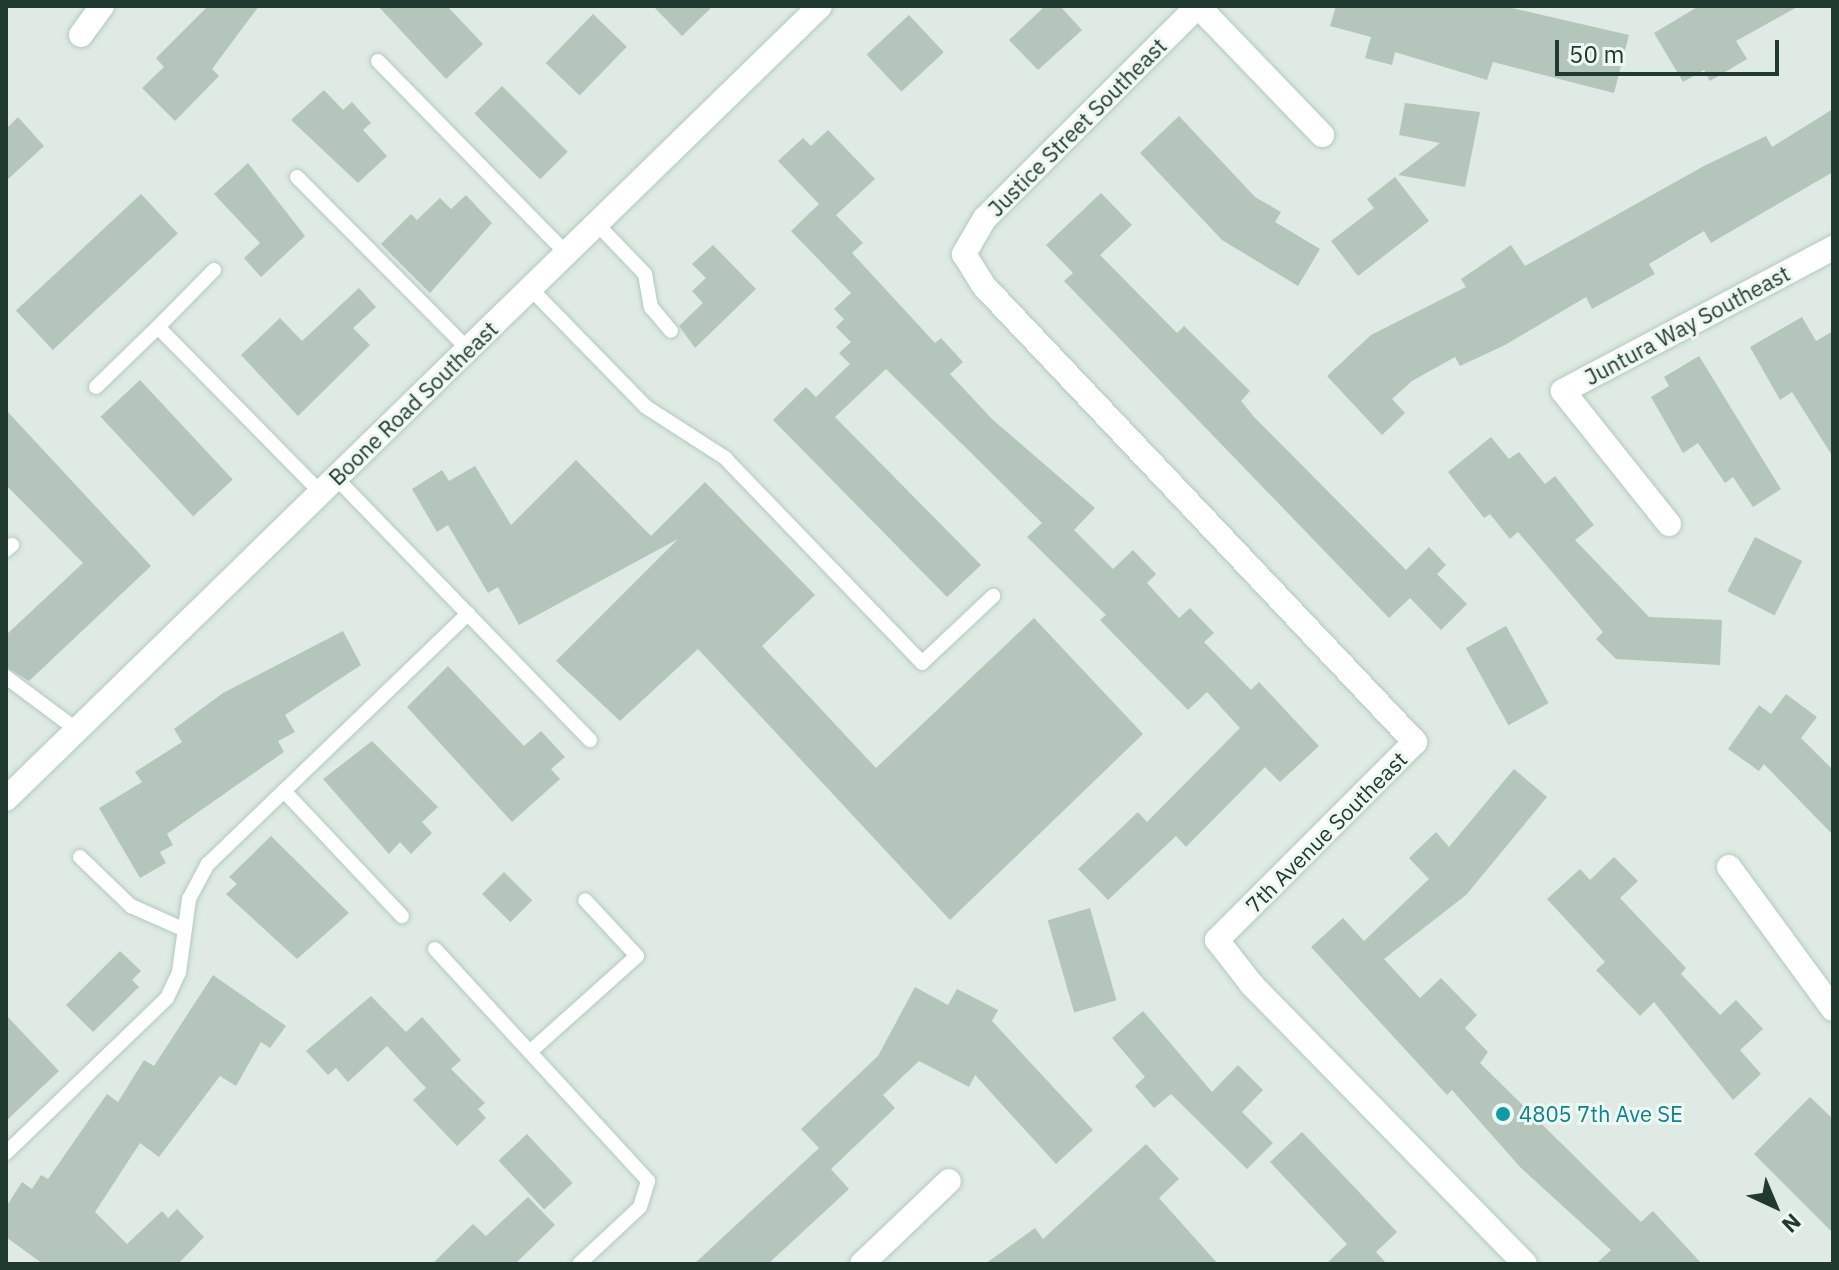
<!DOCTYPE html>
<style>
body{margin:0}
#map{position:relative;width:1839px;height:1270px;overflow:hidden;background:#deeae3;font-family:"IBM Plex Sans",sans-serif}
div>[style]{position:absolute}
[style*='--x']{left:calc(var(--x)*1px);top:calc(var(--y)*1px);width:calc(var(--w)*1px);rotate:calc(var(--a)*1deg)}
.building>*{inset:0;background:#b4c5bc;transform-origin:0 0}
.roads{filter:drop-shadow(0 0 2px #b2cabe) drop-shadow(0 0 2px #b2cabe)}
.lane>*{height:14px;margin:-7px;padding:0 7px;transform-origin:7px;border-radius:7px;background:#fff}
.street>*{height:24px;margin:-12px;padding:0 12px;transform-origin:12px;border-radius:12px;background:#fff}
.secondary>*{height:24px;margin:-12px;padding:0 12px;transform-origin:12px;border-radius:12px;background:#fff}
.dots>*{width:22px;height:22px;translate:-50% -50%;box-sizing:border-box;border:4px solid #eff7f2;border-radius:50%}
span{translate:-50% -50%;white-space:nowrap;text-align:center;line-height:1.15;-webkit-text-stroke:6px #eff7f2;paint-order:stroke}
.street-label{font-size:22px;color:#203a30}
.culture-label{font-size:22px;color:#0d838f}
.left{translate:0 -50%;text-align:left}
.frame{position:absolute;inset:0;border:8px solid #203a30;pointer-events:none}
.north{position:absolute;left:1735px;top:1166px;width:80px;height:80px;-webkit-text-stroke:6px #eff7f2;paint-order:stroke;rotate:136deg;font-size:22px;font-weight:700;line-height:32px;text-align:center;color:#203a30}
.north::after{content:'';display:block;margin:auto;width:28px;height:36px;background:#203a30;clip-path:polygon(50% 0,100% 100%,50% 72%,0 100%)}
.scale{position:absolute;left:1555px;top:40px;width:224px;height:36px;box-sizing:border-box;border:4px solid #203a30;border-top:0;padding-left:10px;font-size:24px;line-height:28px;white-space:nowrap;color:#203a30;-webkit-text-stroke:6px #eff7f2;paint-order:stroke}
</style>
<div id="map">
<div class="building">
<i style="clip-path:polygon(208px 6px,259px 6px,212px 69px,219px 76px,175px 121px,142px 88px,164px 67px,156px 58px)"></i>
<i style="clip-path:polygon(378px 6px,447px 6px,483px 44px,446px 79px)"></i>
<i style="clip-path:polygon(653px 6px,713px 6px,682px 36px)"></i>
<i style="clip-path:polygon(1045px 6px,1060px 6px,1082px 30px,1038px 70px,1009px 40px)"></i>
<i style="clip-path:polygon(1336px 6px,1503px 6px,1629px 35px,1614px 93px,1493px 62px,1487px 80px,1395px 52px,1392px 65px,1365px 58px,1371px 37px,1330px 26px)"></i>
<i style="clip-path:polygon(1699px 6px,1799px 6px,1736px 41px,1747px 59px,1710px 81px,1704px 70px,1683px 82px,1654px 33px)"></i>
<i style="left:593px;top:14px;width:47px;height:68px;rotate:44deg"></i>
<i style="left:909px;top:15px;width:51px;height:58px;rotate:47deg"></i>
<i style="left:502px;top:86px;width:93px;height:39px;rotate:45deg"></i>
<i style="clip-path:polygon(324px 90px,343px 110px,352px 102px,371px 123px,363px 130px,387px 156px,358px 183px,291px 120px)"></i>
<i style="clip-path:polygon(1405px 103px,1480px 112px,1465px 187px,1398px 175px,1440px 143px,1399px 135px)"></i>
<i style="clip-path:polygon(1833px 109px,1833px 172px,1711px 243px,1704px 231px,1649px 264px,1655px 274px,1592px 309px,1586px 297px,1505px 345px,1460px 366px,1455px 357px,1412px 381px,1392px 399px,1405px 413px,1382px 435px,1327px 376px,1371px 335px,1466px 287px,1461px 279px,1511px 245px,1525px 266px,1704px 166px,1766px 136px,1772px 147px)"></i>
<i style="clip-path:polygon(1179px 116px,1255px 197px,1281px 212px,1275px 222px,1320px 249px,1298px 286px,1222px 240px,1140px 153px)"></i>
<i style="clip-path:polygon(18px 117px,44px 146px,6px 181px,6px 129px)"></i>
<i style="clip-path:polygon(828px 130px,875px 179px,836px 215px,863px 243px,852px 253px,935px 343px,941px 338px,963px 362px,950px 374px,992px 419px,1095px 508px,1074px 530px,1113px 569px,1133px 550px,1156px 574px,1147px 583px,1179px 618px,1190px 608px,1214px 633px,1204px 642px,1251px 690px,1259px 682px,1319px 746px,1280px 782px,1265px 767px,1186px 847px,1176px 836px,1108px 900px,1078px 869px,1138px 812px,1147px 822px,1240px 728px,1207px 692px,1188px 710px,1130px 651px,1100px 620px,1106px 615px,1027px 537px,1042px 523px,886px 369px,835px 417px,981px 565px,947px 597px,773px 420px,806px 387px,816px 397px,850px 364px,839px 353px,851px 342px,836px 327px,844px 319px,834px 309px,851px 293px,791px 231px,819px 204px,778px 161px,803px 138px,811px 146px)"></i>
<i style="clip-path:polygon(248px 163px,305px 236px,261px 277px,244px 258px,260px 243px,214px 194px)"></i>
<i style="clip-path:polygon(1395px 177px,1429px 221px,1358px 276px,1331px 241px,1374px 208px,1367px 199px)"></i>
<i style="clip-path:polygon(1101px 193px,1132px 225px,1100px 255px,1177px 333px,1184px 326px,1250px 391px,1241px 401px,1255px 418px,1406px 570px,1429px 547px,1446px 565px,1437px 574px,1467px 604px,1441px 630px,1410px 598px,1389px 618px,1064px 281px,1073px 273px,1046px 245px)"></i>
<i style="left:141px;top:194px;width:54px;height:171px;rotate:47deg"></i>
<i style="clip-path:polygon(466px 195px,492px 223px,430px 293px,381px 244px,411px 214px,417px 220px,440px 198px,451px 209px)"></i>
<i style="clip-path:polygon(713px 245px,756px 289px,695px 348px,679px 326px,703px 303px,692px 291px,706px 278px,692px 264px)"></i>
<i style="clip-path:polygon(359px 288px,376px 307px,353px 328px,370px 345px,298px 416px,241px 355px,280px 318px,302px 341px)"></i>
<i style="clip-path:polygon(1802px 317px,1816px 341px,1833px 331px,1833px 457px,1792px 392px,1780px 400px,1750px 347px)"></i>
<i style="clip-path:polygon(1699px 356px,1781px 489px,1753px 507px,1733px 477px,1725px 483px,1698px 443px,1683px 453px,1651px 397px,1669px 386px,1664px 377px)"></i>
<i style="left:140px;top:380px;width:136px;height:54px;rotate:47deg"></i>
<i style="clip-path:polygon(6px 410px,151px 566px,29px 681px,6px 667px,6px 635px,83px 563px,6px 485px)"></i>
<i style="clip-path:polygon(1491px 437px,1509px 459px,1519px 452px,1545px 484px,1555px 476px,1594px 525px,1575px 540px,1649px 617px,1722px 620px,1720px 665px,1616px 659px,1596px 639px,1603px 632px,1518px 532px,1510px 539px,1490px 514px,1484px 518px,1448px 472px)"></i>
<i style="clip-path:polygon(576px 460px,651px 536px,705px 482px,815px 595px,762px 646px,876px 768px,1034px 618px,1143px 734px,950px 920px,698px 649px,620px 721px,556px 661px,678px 539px,519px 625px,498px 587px,488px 593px,448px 525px,437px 532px,412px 489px,442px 470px,449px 481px,475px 466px,511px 525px)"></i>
<i style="left:1755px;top:537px;width:53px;height:61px;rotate:27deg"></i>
<i style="left:1506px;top:626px;width:88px;height:46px;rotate:61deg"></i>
<i style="clip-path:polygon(343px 631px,361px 665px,285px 715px,295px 732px,278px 741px,284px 752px,167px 834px,173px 845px,160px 852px,166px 863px,140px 878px,99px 808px,142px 782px,135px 772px,182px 742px,174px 729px,223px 693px)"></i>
<i style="clip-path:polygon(448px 666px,524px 746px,541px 731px,565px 757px,551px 769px,560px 779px,512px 822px,407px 707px)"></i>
<i style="clip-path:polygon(1786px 694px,1817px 717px,1801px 738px,1833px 770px,1833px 835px,1764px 764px,1759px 771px,1728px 749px,1759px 705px,1771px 714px)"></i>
<i style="clip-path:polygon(372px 741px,438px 807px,422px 822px,432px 833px,411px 854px,400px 842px,389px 854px,323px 779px)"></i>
<i style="clip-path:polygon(1514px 769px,1547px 797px,1466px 895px,1384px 959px,1420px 998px,1441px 978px,1477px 1015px,1465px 1028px,1488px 1052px,1480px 1063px,1641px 1222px,1653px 1211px,1702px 1264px,1596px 1264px,1611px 1250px,1520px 1167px,1452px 1090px,1447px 1095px,1311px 947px,1343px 918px,1364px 941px,1429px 879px,1409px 858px,1436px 832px,1449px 847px)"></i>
<i style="clip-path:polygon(271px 836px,349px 913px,297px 959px,226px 894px,237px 884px,229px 877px)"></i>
<i style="clip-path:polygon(1614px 857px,1638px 881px,1620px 898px,1686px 968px,1681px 974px,1720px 1015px,1736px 1000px,1763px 1029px,1740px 1050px,1761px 1074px,1733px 1100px,1654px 1002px,1640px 1016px,1596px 970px,1605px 962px,1547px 899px,1580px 869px,1590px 880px)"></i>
<i style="left:504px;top:872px;width:40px;height:31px;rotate:45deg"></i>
<i style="left:1090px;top:908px;width:96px;height:44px;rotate:74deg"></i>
<i style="clip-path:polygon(120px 951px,141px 971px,132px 980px,139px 987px,93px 1032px,66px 1005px)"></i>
<i style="clip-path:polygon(213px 975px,286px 1026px,270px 1048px,261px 1042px,236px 1086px,220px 1076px,159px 1157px,140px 1143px,95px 1212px,127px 1244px,162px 1211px,168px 1218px,177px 1209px,204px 1237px,178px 1264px,43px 1264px,6px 1237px,6px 1207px,22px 1182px,32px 1189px,41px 1175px,48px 1179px,107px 1094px,118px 1102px,144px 1060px,154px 1066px)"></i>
<i style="clip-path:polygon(915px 987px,948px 1005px,957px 989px,998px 1010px,992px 1021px,1093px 1130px,1056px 1164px,975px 1075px,969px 1087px,919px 1061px,883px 1095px,895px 1108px,831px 1169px,849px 1189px,768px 1264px,694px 1264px,819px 1148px,801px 1129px,878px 1056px)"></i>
<i style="clip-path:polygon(371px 996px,406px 1032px,422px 1017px,461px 1060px,451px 1069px,485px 1103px,478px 1109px,486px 1118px,457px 1146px,413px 1100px,426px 1088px,387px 1046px,348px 1082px,336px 1068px,328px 1075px,306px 1051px)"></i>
<i style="clip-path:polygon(1143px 1011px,1212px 1092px,1238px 1065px,1263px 1090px,1242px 1112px,1273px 1143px,1247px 1169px,1171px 1094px,1154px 1108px,1135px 1086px,1145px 1077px,1112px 1038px)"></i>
<i style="clip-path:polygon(6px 1015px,59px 1071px,6px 1121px)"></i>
<i style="clip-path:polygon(1810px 1097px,1833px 1119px,1833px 1233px,1754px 1154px)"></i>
<i style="clip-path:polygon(1302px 1132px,1397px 1232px,1376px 1252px,1387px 1264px,1326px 1264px,1347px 1244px,1270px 1162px)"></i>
<i style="left:527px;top:1134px;width:67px;height:39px;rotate:47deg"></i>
<i style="clip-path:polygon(1146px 1144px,1179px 1179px,1159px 1198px,1218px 1264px,985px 1264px,1035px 1228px,1043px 1239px)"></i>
<i style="clip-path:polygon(528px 1197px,555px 1225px,515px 1264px,432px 1264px,473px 1224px,486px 1236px)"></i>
</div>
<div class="roads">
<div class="lane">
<i style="--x:378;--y:61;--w:269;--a:45.6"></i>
<i style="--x:297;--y:177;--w:243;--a:45.2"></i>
<i style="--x:597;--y:224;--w:69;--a:46.2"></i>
<i style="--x:645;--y:274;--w:34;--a:80"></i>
<i style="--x:651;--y:307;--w:31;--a:50"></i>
<i style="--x:530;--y:288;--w:166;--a:45.7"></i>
<i style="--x:646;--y:407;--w:94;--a:32.8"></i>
<i style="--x:725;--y:458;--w:284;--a:46.1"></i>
<i style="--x:922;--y:663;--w:98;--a:-43.3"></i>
<i style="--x:158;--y:327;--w:80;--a:-45.5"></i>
<i style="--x:96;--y:387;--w:86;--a:-44.1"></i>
<i style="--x:158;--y:327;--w:233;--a:45.5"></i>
<i style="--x:336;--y:478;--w:365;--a:45.9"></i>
<i style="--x:6;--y:550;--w:8;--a:-40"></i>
<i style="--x:6;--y:677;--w:89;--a:36.7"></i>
<i style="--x:284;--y:791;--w:172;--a:46.7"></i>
<i style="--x:80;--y:857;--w:71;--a:43.9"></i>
<i style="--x:131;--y:906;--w:57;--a:23.9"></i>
<i style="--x:435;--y:949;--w:315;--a:47.4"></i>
<i style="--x:648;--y:1181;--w:27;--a:107"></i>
<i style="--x:640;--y:1207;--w:83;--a:136.9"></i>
<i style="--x:531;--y:1051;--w:142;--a:-41.9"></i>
<i style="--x:637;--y:956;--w:76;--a:-132.9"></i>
<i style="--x:6;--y:1153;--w:223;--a:-43.9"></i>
<i style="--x:167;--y:998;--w:29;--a:-65"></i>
<i style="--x:179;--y:972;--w:74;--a:-82.2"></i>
<i style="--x:189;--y:899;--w:40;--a:-62"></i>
<i style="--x:208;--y:864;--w:361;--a:-43.9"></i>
</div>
<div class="street">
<i style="--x:1198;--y:6;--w:301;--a:135.1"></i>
<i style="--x:985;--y:218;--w:42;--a:120.3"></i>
<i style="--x:964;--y:254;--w:36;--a:58"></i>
<i style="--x:983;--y:285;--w:629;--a:46.61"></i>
<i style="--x:1415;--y:742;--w:280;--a:135"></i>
<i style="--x:1217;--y:940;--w:57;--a:52.1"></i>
<i style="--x:1252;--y:985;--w:390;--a:45.6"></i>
<i style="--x:1198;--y:6;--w:179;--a:46.1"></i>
<i style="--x:81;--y:35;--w:36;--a:-54"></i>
<i style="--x:1669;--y:524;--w:170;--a:-128.6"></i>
<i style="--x:1563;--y:391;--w:306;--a:-27.9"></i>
<i style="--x:1729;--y:867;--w:176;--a:53.8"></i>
<i style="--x:862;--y:1264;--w:120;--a:-43.7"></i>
</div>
<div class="secondary">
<i style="--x:6;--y:799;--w:1136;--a:-44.25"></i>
</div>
</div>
<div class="dots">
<i style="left:1503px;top:1114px;background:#0f9aa8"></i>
</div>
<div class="street-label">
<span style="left:1077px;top:127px;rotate:-45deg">Justice Street Southeast</span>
<span style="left:1687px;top:325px;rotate:-28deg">Juntura Way Southeast</span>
<span style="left:413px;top:403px;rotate:-44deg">Boone Road Southeast</span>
<span style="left:1326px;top:832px;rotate:-45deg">7th Avenue Southeast</span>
</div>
<div class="culture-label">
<span class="left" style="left:1519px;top:1114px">4805 7th Ave SE</span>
</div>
<div class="frame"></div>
<div class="north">N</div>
<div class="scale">50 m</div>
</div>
